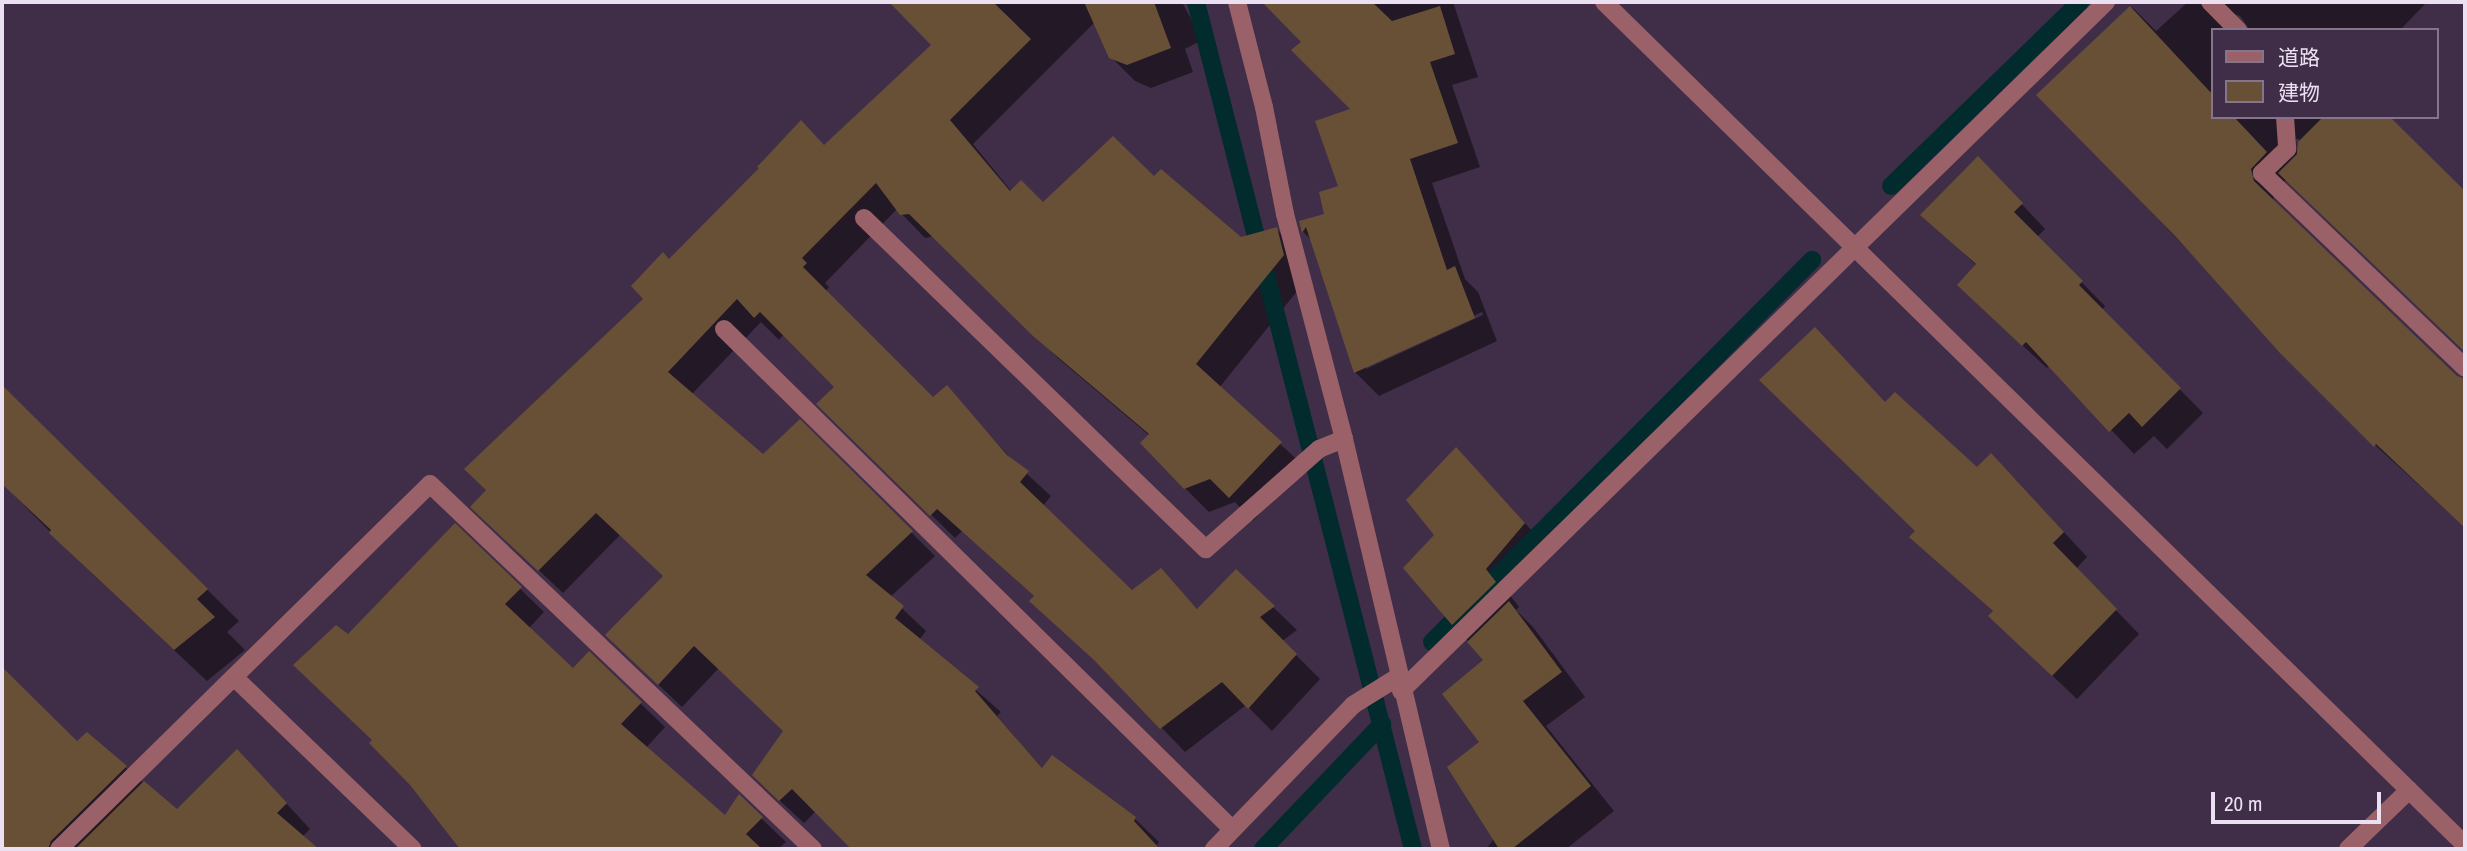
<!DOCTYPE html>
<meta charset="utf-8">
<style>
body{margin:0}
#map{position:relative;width:2467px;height:851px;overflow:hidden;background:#402e48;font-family:"Archivo Narrow","Noto Sans JP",sans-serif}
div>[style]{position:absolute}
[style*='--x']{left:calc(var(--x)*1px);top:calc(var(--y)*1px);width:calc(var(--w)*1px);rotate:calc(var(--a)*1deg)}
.shadow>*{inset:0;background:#0007}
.stream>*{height:18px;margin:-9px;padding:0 9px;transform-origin:9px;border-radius:9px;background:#022b2e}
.building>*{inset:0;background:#685037}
.minor>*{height:18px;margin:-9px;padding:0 9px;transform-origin:9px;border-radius:9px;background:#9b6168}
span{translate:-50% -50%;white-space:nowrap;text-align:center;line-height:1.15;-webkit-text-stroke:6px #402e48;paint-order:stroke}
.frame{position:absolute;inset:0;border:4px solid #ebe0f1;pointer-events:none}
.legend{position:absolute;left:2211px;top:28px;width:228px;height:91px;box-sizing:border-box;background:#402e48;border:2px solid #84758c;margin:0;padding:9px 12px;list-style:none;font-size:21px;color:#ebe0f1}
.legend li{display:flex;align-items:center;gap:14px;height:35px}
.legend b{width:35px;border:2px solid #84758c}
.scale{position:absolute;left:2211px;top:792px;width:170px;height:32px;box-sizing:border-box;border:4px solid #ebe0f1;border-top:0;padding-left:9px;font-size:21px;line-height:24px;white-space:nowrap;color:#ebe0f1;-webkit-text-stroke:5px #402e48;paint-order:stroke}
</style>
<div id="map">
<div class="shadow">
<i style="clip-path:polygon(931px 2px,1182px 2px,1202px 40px,1185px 49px,1193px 72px,1151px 88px,1135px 81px,1111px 57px,1095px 22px,973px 144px,1012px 192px,1043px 204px,1154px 178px,1240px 239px,1276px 229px,1300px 253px,1307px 279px,1219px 388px,1304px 466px,1253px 521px,1235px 502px,1209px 512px,1185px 488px,1150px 436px,1059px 359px,934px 236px,925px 238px,897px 209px,825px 283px,829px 287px,825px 292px,932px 399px,947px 388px,1016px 464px,1051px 496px,1042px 507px,1132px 592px,1161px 570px,1198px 610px,1236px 572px,1297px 630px,1282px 641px,1320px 679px,1272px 731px,1246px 705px,1185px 752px,1112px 676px,1031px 601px,1035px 597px,962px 531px,955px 538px,819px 404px,836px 387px,784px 334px,779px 340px,761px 322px,691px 395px,763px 456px,800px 422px,935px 556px,890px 597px,926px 631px,919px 640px,1001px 712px,997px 716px,1043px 769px,1135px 819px,1159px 842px,1157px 845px,1160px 849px,853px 849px,816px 811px,804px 823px,778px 799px,785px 731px,719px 668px,682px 707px,631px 659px,665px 577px,620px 535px,563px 593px,496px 530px,669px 261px,825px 146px,934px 45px,913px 24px)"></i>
<i style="clip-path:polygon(evenodd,1273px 2px,1453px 2px,1478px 77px,1452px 85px,1480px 167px,1432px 183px,1465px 279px,1478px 292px,1497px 341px,1379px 396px,1355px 372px,1313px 241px,1303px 232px,1301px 222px,1326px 215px,1340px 188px,1353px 110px,1303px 42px,1269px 6px,1273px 2px,1482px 312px,1483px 315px,1366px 369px,1366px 365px,1482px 312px)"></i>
<i style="clip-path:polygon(evenodd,2188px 2px,2427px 2px,2400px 30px,2250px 30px,2240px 16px,2232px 13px,2224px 18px,2222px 30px,2213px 30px,2213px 117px,2387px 117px,2465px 194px,2465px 351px,2287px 179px,2276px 189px,2273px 200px,2456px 378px,2465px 380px,2465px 527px,2375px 445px,2039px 95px,2132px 7px,2156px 31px,2188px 2px,2296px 139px,2299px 139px,2300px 149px,2297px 155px,2296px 139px)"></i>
<i style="clip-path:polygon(2001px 182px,2045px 229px,2037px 237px,2105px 306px,2102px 310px,2203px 413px,2167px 449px,2154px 436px,2134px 454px,2050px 365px,2047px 368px,1983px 309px,1977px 266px,1923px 215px)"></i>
<i style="clip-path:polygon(2px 387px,239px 621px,227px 632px,245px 650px,207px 681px,83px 565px,2px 483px)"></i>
<i style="clip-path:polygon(1886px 404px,1977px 469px,2015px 479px,2087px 557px,2076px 569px,2139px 634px,2077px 699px,2015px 640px,1994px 612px,1911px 537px,1917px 531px)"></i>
<i style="clip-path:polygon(1480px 474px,1548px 548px,1509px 594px,1519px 607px,1516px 610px,1533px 627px,1585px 697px,1546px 726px,1614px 811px,1566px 849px,1486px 849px,1494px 839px,1481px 742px,1485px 661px,1406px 568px,1436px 535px)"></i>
<i style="clip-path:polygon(455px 526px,544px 612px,529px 628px,573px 670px,589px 654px,665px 727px,646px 748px,725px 817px,739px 797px,786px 842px,778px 849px,467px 849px,444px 827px,374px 740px,348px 636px)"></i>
<i style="clip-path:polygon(2px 670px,77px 743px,87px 734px,177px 812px,261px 776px,310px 829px,302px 837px,317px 849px,2px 849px)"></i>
</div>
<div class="stream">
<i style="--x:1196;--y:2;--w:874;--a:75.63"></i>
<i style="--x:1891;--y:186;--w:264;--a:-44.2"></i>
<i style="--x:1432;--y:642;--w:539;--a:-45.15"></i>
<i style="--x:1263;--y:849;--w:173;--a:-46.4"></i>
</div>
<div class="building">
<i style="clip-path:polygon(889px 2px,993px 2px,1031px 39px,950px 120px,1010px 191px,1021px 180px,1043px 202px,1113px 136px,1154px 176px,1161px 169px,1241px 237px,1277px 227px,1284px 255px,1196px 364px,1282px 442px,1229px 498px,1210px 479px,1184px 489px,1140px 443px,1149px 434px,1033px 336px,909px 214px,900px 215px,876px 183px,802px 258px,807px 263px,803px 267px,933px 397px,947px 385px,1007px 455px,1029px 471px,1020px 482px,1132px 590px,1161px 568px,1197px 609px,1236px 569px,1275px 606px,1260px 617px,1297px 654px,1248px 709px,1222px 682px,1160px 729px,1094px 660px,1029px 601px,1034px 596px,937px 509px,930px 516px,816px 404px,834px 387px,760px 312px,754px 318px,737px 299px,668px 372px,763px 454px,800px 419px,913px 531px,866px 575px,904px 606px,895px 618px,979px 687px,975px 691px,1042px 768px,1052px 755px,1136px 817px,1134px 821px,1160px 849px,851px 849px,792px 789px,779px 801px,752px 775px,783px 731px,694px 646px,658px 685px,605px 635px,663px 576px,596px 513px,538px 571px,470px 507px,486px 490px,464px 469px,643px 299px,631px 286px,663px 252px,669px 259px,759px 168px,757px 167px,801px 120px,824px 145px,931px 45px)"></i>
<i style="clip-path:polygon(1084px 2px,1154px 2px,1171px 48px,1127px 65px,1109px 58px)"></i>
<i style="clip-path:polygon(1262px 2px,1372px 2px,1392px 21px,1440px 6px,1455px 54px,1430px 62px,1458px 143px,1410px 159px,1447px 270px,1455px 266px,1475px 318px,1354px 373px,1306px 227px,1302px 233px,1299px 221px,1324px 214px,1319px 192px,1338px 186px,1315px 121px,1350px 109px,1291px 50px,1301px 42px)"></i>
<i style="clip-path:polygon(2130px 6px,2213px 95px,2213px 117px,2234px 117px,2267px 152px,2251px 169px,2254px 181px,2457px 376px,2465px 379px,2465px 528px,2376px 444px,2374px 447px,2280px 353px,2176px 237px,2036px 95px)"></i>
<i style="clip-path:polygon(2323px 117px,2390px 117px,2465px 191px,2465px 352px,2278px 173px,2297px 154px,2298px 142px)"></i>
<i style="clip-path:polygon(1978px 156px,2023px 203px,2014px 212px,2083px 281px,2079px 285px,2181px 388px,2142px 427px,2129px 413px,2109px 432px,2026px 342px,2022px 346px,1957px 285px,1976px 264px,1920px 215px)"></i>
<i style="clip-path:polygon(1815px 327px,1885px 402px,1895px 392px,1977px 467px,1991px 453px,2064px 532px,2053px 543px,2117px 609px,2052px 676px,1988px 616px,1993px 611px,1909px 537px,1915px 531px,1759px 380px)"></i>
<i style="clip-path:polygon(2px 385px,208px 589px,197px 599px,215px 617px,174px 650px,49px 533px,51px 530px,2px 484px)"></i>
<i style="clip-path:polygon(1456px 447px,1525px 523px,1486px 569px,1496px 582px,1452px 625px,1403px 568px,1434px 535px,1406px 500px)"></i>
<i style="clip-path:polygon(455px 523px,522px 587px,505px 604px,573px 668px,589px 651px,642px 702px,621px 724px,725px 815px,739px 794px,763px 817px,746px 834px,762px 849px,460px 849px,410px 785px,369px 743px,372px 740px,293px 665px,336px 625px,348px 634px)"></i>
<i style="clip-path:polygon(1509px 601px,1562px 672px,1523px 701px,1591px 786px,1512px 849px,1499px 849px,1447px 767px,1479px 742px,1442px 694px,1483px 660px,1467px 642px)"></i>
<i style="clip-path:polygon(2px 667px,77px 741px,87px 732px,127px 766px,51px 841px,48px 849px,2px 849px)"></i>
<i style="clip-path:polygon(237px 749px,287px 803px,277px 813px,319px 849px,75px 849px,144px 781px,177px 809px)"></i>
</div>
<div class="minor">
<i style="--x:1237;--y:2;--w:108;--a:75.6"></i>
<i style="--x:1264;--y:107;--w:109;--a:78.9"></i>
<i style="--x:1285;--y:214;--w:233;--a:75.3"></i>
<i style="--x:1344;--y:439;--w:421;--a:76.7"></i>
<i style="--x:1604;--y:2;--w:1205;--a:44.39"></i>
<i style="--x:2210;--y:2;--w:40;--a:45"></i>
<i style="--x:2285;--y:117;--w:32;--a:86"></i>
<i style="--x:2287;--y:149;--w:35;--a:136"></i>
<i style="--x:2262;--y:173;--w:281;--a:43.8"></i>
<i style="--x:864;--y:218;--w:476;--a:44.1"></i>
<i style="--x:1206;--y:549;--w:151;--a:-41.5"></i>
<i style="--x:1319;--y:449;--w:27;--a:-22"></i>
<i style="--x:724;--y:329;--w:713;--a:44.55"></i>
<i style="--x:234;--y:677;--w:248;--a:43.9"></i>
<i style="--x:1401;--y:691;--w:986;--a:-44.34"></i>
<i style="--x:59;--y:849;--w:520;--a:-44.53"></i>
<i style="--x:430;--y:484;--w:529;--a:43.62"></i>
<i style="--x:1214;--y:849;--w:200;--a:-46"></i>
<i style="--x:1353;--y:705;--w:53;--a:-31.9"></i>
<i style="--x:2348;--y:849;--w:85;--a:-44"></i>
</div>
<div class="frame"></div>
<ul class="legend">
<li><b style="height:9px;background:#9b6168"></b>道路</li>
<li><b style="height:19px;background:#685037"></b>建物</li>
</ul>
<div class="scale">20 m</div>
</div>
